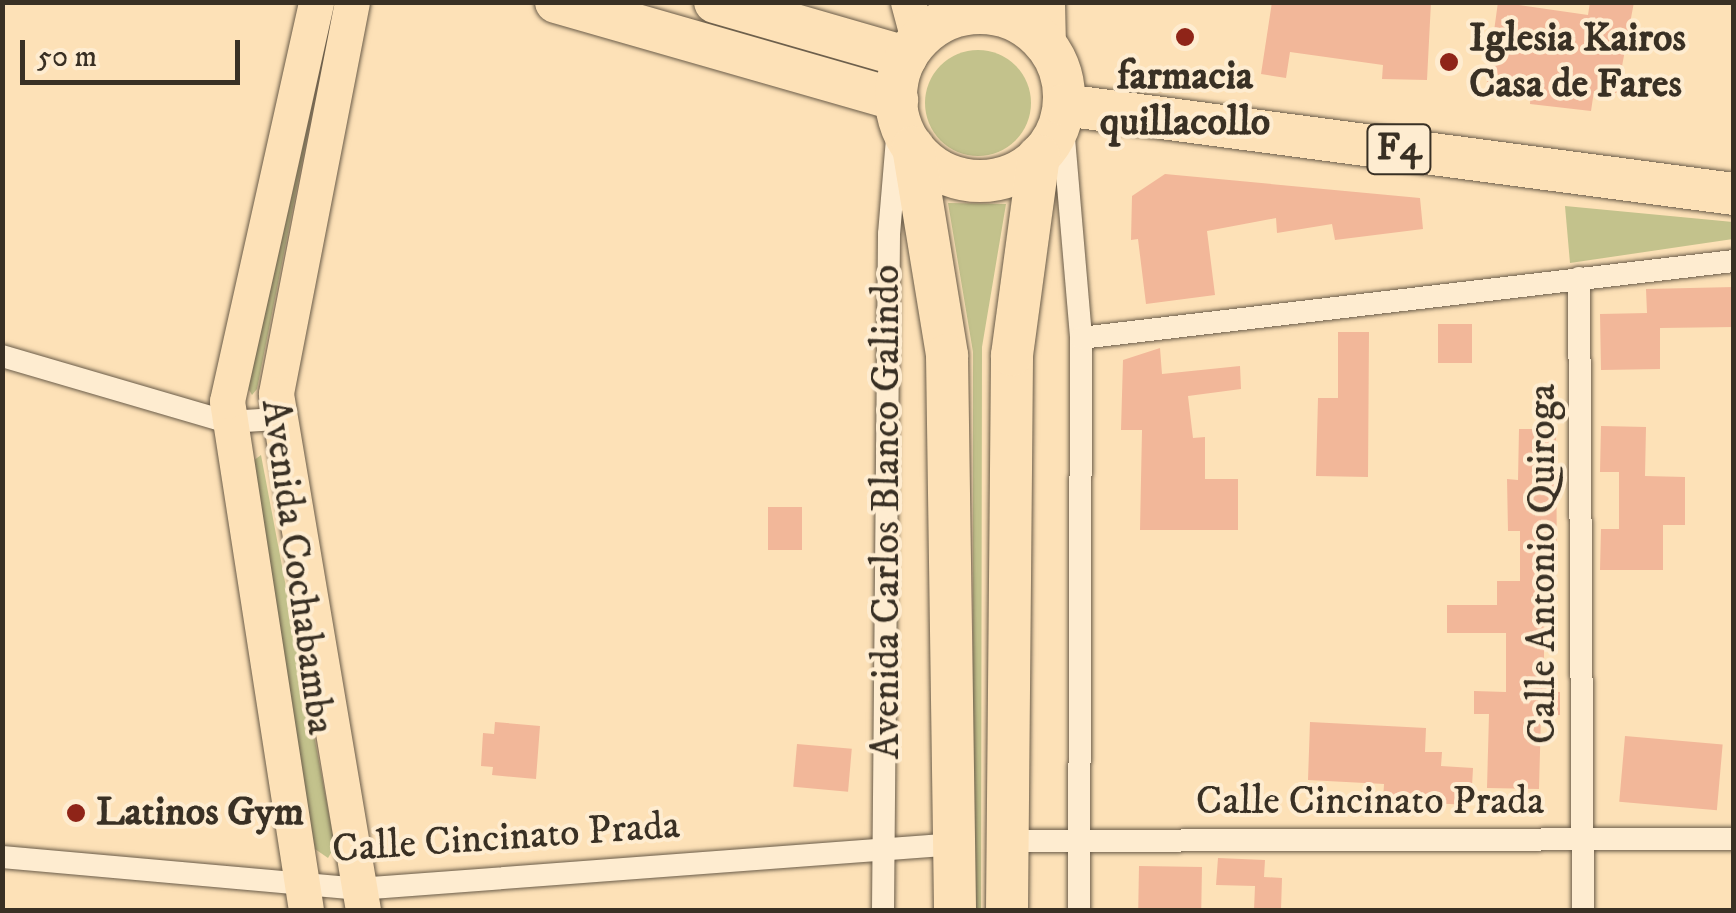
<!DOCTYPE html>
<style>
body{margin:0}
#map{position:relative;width:1736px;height:913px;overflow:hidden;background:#fde1b7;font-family:"IM FELL DW Pica",serif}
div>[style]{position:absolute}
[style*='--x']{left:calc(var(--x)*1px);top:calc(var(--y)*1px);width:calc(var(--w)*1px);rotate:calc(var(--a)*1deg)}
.green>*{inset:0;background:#c3c28c}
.round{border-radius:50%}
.building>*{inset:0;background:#f2b799;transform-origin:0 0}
.roads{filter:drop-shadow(0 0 2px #6a5c49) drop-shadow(0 0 2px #6a5c49)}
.street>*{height:22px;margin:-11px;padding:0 11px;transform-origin:11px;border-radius:11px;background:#feecd0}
.primary>*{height:35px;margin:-17.5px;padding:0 17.5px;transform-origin:17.5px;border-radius:17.5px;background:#fde1b7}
.highway>*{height:42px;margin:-21px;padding:0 21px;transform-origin:21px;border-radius:21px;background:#fde1b7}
.highway>.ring{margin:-21px;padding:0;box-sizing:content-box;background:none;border:42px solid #fde1b7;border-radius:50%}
.dots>*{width:28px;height:28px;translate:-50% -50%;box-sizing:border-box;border:5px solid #feecd0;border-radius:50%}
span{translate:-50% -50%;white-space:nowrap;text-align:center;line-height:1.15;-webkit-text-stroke:8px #feecd0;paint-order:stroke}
.shield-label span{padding:2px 8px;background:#feecd0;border:2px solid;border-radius:8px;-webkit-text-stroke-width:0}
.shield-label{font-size:38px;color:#393024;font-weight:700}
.poi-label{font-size:40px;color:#393024;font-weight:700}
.left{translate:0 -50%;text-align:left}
.street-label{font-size:40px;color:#393024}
.frame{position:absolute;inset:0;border:5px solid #393024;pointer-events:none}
.scale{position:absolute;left:20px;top:40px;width:220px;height:45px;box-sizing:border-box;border:5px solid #393024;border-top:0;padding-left:12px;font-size:30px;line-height:35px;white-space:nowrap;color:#393024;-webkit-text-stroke:8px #feecd0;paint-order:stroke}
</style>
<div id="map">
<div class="green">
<i class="round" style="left:925px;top:50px;width:106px;height:106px"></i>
<i style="clip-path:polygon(319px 76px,257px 389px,252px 395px,248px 388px)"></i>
<i style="clip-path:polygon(948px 203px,1006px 204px,982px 347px,981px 910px,973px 910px,973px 352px)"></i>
<i style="clip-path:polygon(1565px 206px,1733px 222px,1733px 239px,1570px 263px)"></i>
<i style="clip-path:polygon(261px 455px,335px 846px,328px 858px,315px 849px,249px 464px)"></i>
</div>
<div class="building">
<i style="clip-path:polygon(1272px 2px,1431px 2px,1427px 80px,1382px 79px,1383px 65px,1290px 52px,1286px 78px,1261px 74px)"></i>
<i style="clip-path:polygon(1498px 2px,1588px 15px,1590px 2px,1634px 2px,1617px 93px,1594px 91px,1591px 111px,1530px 104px,1531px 87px,1487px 82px)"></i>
<i style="clip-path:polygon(1165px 174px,1420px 198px,1423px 229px,1335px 240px,1332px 224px,1277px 233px,1276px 218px,1207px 231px,1215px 295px,1146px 304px,1138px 239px,1131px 240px,1132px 196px)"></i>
<i style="clip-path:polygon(1734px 287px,1734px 327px,1660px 328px,1660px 369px,1601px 370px,1600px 314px,1647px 313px,1646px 289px)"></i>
<i style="left:1438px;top:324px;width:34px;height:39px"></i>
<i style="clip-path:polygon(1338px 332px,1369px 332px,1368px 477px,1316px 476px,1318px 398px,1338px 398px)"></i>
<i style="clip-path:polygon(1160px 348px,1162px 374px,1240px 366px,1241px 389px,1188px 396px,1193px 438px,1205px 437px,1205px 479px,1238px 479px,1238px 530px,1140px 530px,1142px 430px,1121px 430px,1123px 360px)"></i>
<i style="clip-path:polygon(1601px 426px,1646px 427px,1645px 476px,1685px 477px,1685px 525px,1663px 525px,1663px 570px,1600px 570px,1601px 529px,1619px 529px,1619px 472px,1600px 472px)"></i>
<i style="clip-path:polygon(1519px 429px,1556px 429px,1557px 571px,1545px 571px,1544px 656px,1546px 692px,1560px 692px,1560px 715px,1541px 715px,1539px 789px,1487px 788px,1489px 714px,1474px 714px,1474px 691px,1506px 692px,1506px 633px,1447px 633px,1447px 605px,1497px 605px,1497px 581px,1520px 581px,1520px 531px,1508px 531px,1507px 479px,1518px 480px)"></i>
<i style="left:802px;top:507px;width:43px;height:34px;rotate:90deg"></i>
<i style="clip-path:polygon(495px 722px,540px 726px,536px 779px,492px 775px,493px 767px,481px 766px,483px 733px,494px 734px)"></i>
<i style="clip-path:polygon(1310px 722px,1426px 728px,1425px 752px,1442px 752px,1441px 766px,1473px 768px,1471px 805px,1383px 801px,1384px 784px,1308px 780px)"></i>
<i style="left:1625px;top:736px;width:98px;height:66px;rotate:5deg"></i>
<i style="left:797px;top:744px;width:55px;height:43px;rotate:5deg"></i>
<i style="clip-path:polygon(1218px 858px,1265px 860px,1264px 877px,1282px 878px,1281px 910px,1254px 910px,1255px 886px,1216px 885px)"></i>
<i style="left:1139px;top:866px;width:63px;height:44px;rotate:1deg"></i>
</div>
<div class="roads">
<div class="street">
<i style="--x:1062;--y:115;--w:224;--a:85.1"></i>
<i style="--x:1081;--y:338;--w:572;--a:90.2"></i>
<i style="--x:1579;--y:278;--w:632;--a:89.64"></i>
<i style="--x:1081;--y:338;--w:658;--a:-6.73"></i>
<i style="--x:2;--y:356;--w:235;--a:16.3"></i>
<i style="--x:228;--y:422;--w:49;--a:-3.5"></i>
<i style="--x:1007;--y:841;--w:727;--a:-0.16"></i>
<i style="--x:2;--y:857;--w:357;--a:5.1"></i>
<i style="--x:358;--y:889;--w:600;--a:-4.3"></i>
<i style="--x:883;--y:910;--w:676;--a:-89.49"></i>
<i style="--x:889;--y:234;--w:120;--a:-85.2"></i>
</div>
<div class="primary">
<i style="--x:352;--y:2;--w:399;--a:101"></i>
<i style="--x:276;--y:394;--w:523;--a:80.43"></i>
<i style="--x:908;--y:2;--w:39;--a:75"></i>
<i style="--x:1047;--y:2;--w:44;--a:88.7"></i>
<i style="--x:306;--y:910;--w:515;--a:-98.82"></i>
<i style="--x:227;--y:401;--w:409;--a:-77.4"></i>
</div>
<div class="highway">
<i style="--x:556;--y:2;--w:355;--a:16"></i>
<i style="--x:715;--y:2;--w:199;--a:16.1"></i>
<i class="ring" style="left:896px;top:13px;width:126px;height:126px"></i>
<i style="--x:1064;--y:105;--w:676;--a:7.57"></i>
<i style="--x:913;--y:147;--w:211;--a:80.7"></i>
<i style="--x:947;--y:355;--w:555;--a:89.17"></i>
<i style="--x:1007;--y:910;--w:555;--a:-89.48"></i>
<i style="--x:1012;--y:355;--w:201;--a:-82.3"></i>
</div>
</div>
<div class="dots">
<i style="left:1185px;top:37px;background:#8f2418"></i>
<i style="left:1449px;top:62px;background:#8f2418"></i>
<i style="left:76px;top:813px;background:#8f2418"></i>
</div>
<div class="shield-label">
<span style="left:1399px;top:149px">F4</span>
</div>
<div class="poi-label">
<span class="left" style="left:1469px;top:62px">Iglesia Kairos<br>Casa de Fares</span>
<span style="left:1185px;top:100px">farmacia<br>quillacollo</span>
<span class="left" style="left:96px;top:813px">Latinos Gym</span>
</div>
<div class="street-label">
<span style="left:887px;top:512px;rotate:-90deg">Avenida Carlos Blanco Galindo</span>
<span style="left:1543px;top:564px;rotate:-90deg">Calle Antonio Quiroga</span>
<span style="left:297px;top:567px;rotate:82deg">Avenida Cochabamba</span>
<span style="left:1370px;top:802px">Calle Cincinato Prada</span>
<span style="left:506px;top:838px;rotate:-4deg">Calle Cincinato Prada</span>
</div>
<div class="frame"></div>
<div class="scale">50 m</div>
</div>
